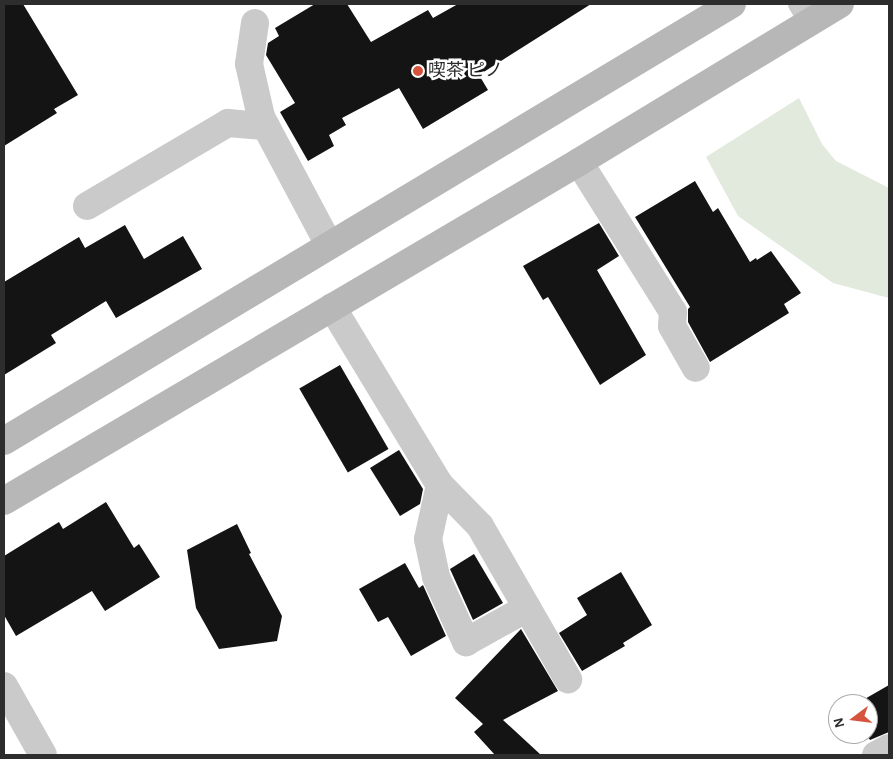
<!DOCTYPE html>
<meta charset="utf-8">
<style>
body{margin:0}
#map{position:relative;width:893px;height:759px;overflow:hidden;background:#fff;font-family:"Alegreya Sans","Noto Sans JP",sans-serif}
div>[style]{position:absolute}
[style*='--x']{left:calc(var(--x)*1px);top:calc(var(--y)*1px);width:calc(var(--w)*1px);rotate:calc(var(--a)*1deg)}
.green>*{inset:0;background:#e1eadc}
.building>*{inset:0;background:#141414;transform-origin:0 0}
.lane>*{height:20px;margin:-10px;padding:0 10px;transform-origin:10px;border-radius:10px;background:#cacaca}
.street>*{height:28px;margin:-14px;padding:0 14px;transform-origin:14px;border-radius:14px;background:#cacaca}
.secondary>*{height:28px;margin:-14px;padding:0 14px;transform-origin:14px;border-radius:14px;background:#b7b7b7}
.dots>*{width:14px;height:14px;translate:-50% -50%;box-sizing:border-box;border:2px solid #fff;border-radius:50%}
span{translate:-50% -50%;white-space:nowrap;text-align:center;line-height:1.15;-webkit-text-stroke:5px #fff;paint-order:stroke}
.poi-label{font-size:18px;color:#2d2d2d}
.left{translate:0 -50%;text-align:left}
.frame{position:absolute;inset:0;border:5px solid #2d2d2d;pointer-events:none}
.north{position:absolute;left:828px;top:694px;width:50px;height:50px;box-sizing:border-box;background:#fff;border:1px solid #ababab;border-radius:50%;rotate:255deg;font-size:14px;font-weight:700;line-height:20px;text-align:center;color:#2d2d2d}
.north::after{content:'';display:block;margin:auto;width:18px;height:22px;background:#d6533e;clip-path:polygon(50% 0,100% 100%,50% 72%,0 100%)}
</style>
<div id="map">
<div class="green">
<i style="clip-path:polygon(799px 98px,822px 144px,836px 161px,889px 188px,889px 298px,833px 283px,738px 216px,706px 157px)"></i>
</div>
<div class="building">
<i style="clip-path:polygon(4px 4px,23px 4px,78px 95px,54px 109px,57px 113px,4px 146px)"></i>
<i style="clip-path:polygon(315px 4px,347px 4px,371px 42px,428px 10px,433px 18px,458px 4px,591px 4px,479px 75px,488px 90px,423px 129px,399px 88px,342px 118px,346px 125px,329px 135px,334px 146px,308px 161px,280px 112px,295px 103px,266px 55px,268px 43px,279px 36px,275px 28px)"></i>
<i style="clip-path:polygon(695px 181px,713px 212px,718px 208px,750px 262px,756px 258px,757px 260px,771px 251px,801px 293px,784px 304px,789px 313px,710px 362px,688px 322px,688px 309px,690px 307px,635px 217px)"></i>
<i style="clip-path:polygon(599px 223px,619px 256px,597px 270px,646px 355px,600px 385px,548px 297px,543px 300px,523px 266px)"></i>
<i style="clip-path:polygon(125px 225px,144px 259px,183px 236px,202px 269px,116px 318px,106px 301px,51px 335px,56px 343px,4px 375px,4px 282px,79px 237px,85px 248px)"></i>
<i style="left:340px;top:365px;width:97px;height:47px;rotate:60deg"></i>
<i style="clip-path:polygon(399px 450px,423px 489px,420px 504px,400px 516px,370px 468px)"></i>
<i style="clip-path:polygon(106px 502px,134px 548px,139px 544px,160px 577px,105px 611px,92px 591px,16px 636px,4px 615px,4px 556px,59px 522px,63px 529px)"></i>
<i style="clip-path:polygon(237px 524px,251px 553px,249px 554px,282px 616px,277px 641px,219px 649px,196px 608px,187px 550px)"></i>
<i style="clip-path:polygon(474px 554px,503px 603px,473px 620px,450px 569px)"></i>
<i style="clip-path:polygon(405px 563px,419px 588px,423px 585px,446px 636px,411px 656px,388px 617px,378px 622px,359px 589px)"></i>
<i style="clip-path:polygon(621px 572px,652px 625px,623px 643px,625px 646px,582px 671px,559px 633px,587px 615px,577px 598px)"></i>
<i style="clip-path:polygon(521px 629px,558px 691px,503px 720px,541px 755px,495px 755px,474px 732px,483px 724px,455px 698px)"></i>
<i style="clip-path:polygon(889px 685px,889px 732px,870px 740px,866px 734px,868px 704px,856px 704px)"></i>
</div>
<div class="lane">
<i style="--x:798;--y:4;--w:21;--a:59"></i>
</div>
<div class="street">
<i style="--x:255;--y:23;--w:41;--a:98.3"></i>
<i style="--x:249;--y:64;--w:54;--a:77.2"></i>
<i style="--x:261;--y:117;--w:145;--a:62"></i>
<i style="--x:579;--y:162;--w:177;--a:57.9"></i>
<i style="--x:673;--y:312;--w:14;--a:94"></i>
<i style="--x:672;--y:326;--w:48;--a:60.3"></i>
<i style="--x:87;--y:206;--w:164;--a:-30.5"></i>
<i style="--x:228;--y:123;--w:38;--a:5"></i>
<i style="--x:332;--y:307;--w:208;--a:58.8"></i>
<i style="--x:440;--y:485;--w:57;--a:45.7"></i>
<i style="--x:480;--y:526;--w:177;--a:60.1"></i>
<i style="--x:440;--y:485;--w:55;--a:102.5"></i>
<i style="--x:428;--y:539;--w:39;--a:78"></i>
<i style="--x:436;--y:577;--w:72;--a:65.2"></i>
<i style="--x:466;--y:642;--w:70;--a:-29.1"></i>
<i style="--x:4;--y:686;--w:79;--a:60.5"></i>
<i style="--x:876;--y:755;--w:15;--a:-28"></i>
</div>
<div class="secondary">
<i style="--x:4;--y:441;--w:849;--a:-30.98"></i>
<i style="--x:4;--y:501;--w:667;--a:-30.52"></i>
<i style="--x:579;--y:162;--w:305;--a:-31.2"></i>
</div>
<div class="dots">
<i style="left:418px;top:71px;background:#d6533e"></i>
</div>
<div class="poi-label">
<span class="left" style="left:428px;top:71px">喫茶 ピノ</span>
</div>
<div class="frame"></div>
<div class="north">N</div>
</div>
